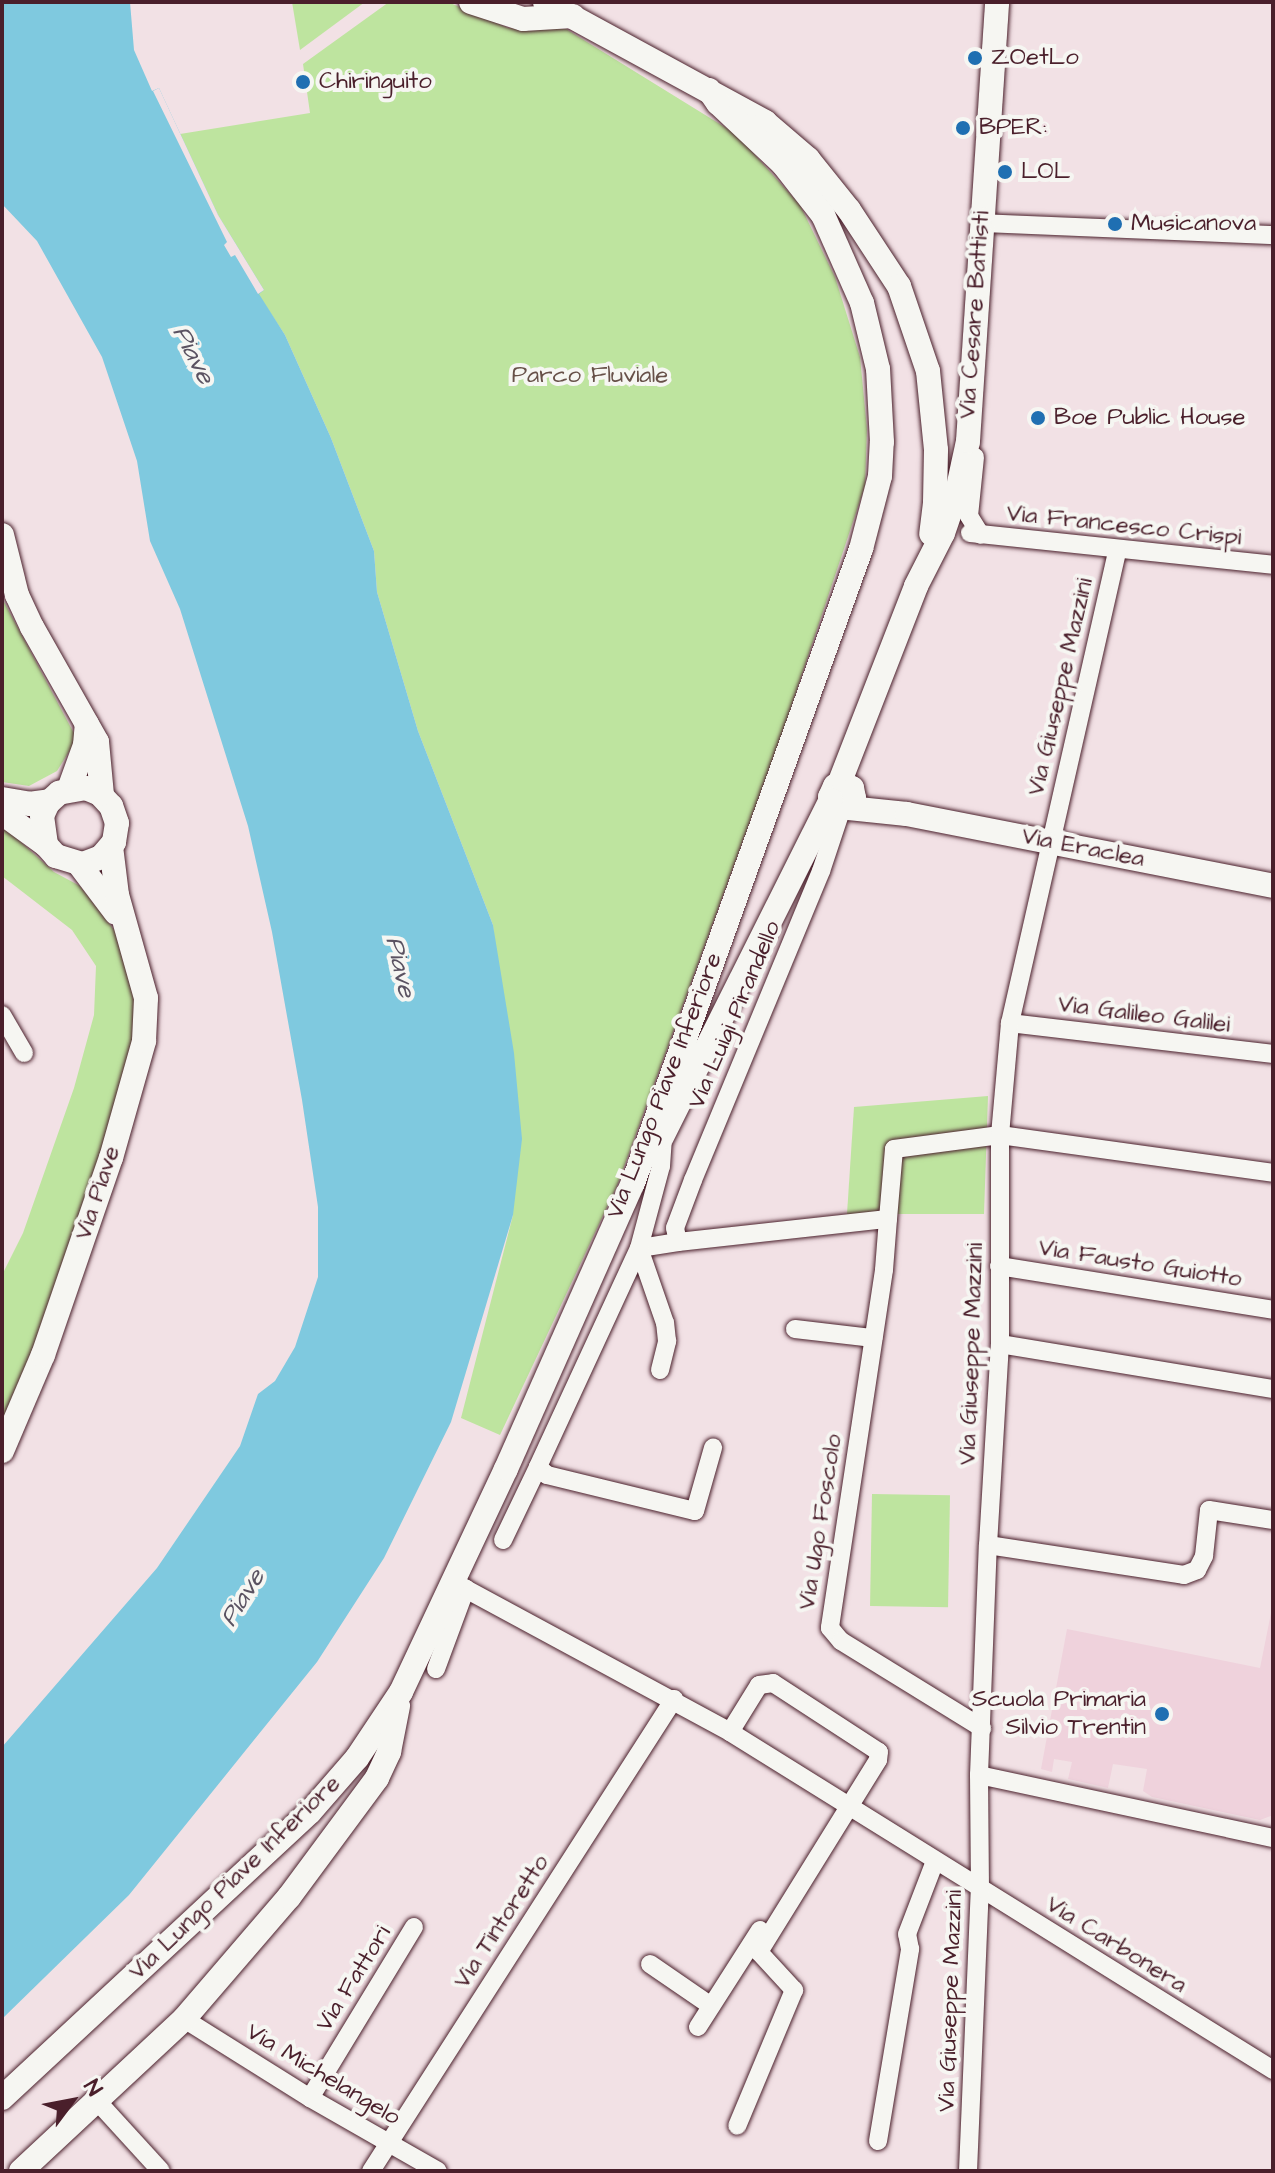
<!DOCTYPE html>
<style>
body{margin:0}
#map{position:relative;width:1275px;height:2173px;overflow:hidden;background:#f2e1e5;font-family:"Architects Daughter",sans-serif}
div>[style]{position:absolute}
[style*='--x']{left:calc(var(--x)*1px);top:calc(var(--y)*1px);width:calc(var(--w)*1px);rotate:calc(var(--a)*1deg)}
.built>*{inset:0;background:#efd2dc}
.green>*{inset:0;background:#bee49f;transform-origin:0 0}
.water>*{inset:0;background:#7fc9df}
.pier>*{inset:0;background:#f2e1e5}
.roads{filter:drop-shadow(0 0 2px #4a1f2b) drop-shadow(0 0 2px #4a1f2b)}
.street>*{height:18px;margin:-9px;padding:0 9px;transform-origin:9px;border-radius:9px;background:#f6f6f2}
.secondary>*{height:24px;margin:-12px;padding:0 12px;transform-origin:12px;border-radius:12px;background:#f6f6f2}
.dots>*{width:22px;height:22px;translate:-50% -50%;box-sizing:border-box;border:4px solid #f6f6f2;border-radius:50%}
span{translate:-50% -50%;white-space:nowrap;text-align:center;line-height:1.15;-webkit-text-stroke:8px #f6f6f2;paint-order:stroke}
.poi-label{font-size:24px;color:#4a1f2b}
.left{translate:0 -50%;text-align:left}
.right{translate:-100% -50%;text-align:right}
.street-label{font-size:24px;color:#4a1f2b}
.park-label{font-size:24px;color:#675048}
.water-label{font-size:26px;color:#5a5261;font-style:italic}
.frame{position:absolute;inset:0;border:4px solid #4a1f2b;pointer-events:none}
.north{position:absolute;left:32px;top:2061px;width:80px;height:80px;-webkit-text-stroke:6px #f6f6f2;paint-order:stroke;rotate:58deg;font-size:22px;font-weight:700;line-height:32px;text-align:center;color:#4a1f2b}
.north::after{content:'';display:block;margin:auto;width:28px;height:36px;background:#4a1f2b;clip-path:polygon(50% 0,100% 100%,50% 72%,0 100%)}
</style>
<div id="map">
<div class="built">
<i style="clip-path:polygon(1273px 1603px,1273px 1815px,1260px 1820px,1152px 1797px,1143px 1791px,1147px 1769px,1113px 1764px,1108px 1788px,1068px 1779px,1072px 1762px,1054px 1759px,1052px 1772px,1041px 1769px,1067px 1629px,1260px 1668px)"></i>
</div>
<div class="green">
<i style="clip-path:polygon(292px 2px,365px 2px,300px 50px)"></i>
<i style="clip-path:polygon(389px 2px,448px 2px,508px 28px,566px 29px,736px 134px,800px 205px,835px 277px,860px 357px,867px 429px,865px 486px,784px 728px,617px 1186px,500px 1435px,461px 1418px,513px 1215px,493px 925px,418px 731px,377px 592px,374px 551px,331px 438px,285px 335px,258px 294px,263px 290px,218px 215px,180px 134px,310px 113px,303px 64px)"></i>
<i style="clip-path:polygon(2px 598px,77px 739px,57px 771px,29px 786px,2px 782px)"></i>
<i style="clip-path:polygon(2px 825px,54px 872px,80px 886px,115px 931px,139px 1016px,84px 1217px,2px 1430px,2px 1275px,23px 1233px,74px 1088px,94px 1015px,96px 966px,72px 930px,2px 876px)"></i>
<i style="clip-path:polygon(988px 1096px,984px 1214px,847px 1214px,854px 1107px)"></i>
<i style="left:872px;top:1494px;width:78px;height:112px;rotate:1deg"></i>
</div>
<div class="water">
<i style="clip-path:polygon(2px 2px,130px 2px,134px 50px,152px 91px,159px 88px,218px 215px,264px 290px,259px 294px,285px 335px,331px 438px,374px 551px,377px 592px,418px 731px,493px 925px,514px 1053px,522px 1139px,513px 1215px,451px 1422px,384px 1558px,317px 1662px,129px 1895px,2px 2019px,2px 1747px,157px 1568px,240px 1446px,258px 1394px,275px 1381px,295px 1347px,318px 1277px,318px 1207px,302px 1100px,272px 932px,248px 826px,180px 609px,150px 541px,137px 461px,102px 357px,37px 241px,2px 204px)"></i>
</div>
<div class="pier">
<i style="clip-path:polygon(159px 88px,218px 215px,264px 290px,258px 294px,235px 255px,231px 257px,224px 245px,227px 242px,153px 91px)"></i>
</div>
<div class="roads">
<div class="street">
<i style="--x:981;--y:223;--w:292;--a:2.4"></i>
<i style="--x:975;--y:457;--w:59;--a:95.8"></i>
<i style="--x:969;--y:516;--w:22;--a:58"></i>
<i style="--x:970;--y:533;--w:305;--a:6"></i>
<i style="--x:842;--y:808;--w:66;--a:108.4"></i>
<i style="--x:821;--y:871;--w:334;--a:112.5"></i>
<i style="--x:693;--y:1180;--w:51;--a:110.6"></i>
<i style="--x:675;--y:1228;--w:14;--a:78"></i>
<i style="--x:678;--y:1242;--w:211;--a:-6.3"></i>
<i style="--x:888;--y:1219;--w:70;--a:-85.1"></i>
<i style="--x:894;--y:1149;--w:107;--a:-7.5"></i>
<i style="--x:1000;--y:1135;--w:276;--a:7.9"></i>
<i style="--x:2;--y:1015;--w:44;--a:59.9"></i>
<i style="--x:1010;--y:1023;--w:265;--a:6.7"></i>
<i style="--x:888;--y:1219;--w:51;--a:94.5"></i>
<i style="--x:884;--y:1270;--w:362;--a:98.6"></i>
<i style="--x:830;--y:1628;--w:17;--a:50"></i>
<i style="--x:841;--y:1641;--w:166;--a:31.7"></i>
<i style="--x:678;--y:1242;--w:39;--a:171"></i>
<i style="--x:639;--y:1248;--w:241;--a:114.8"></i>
<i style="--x:538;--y:1467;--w:12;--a:42"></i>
<i style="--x:547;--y:1475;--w:152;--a:13.7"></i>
<i style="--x:695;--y:1511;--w:66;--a:-74.1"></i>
<i style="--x:999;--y:1266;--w:278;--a:9.1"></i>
<i style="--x:795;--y:1329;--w:79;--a:6.6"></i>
<i style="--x:1000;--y:1344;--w:277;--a:9.4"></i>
<i style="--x:660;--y:1370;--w:30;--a:-76"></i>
<i style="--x:667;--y:1341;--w:18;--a:-96"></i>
<i style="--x:665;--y:1323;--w:79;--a:-109.1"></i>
<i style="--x:639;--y:1248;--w:85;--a:-75"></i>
<i style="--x:661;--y:1166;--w:32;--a:-86"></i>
<i style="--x:503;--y:1540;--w:81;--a:-64.4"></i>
<i style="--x:988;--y:1545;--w:198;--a:8.7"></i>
<i style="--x:1184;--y:1575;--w:14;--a:-21"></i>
<i style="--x:1197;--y:1570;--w:16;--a:-63"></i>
<i style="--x:1204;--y:1556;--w:46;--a:-83.8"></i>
<i style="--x:1209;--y:1510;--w:65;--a:8.9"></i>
<i style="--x:451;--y:1581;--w:317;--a:28.4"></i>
<i style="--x:730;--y:1732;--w:640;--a:31.9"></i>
<i style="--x:436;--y:1669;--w:86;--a:-69.7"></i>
<i style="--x:730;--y:1732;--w:55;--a:-58.3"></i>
<i style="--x:759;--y:1685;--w:14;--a:-8"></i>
<i style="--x:773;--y:1683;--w:126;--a:33.1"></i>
<i style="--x:879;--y:1752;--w:8;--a:97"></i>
<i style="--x:878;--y:1760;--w:226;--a:121.8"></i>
<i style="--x:759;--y:1952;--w:52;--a:47.4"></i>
<i style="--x:794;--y:1990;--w:147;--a:112.7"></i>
<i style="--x:979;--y:1775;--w:301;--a:12.1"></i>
<i style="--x:650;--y:1964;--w:74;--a:34.5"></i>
<i style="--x:184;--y:2019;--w:149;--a:32.1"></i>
<i style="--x:310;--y:2098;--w:147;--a:29.7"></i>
<i style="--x:698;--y:2027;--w:115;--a:-57.4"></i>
<i style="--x:310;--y:2098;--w:200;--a:-58.7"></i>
<i style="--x:98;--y:2102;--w:93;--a:47.6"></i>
<i style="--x:878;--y:2141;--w:195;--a:-80.5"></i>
<i style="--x:910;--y:1949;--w:15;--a:-101"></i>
<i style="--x:907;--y:1934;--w:78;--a:-69"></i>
<i style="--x:371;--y:2171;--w:561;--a:-57.3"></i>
<i style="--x:968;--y:2171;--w:282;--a:-87.6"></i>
<i style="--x:980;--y:1889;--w:114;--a:-90.5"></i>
<i style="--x:979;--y:1775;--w:230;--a:-87.8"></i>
<i style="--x:988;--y:1545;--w:201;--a:-86.6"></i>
<i style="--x:1000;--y:1344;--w:209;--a:-90"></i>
<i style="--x:1000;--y:1135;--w:112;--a:-84.9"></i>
<i style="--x:1010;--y:1023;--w:484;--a:-77.2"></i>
</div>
<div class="secondary">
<i style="--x:471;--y:2;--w:55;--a:18.1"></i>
<i style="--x:523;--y:19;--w:50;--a:-3.4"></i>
<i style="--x:545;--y:2;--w:251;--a:28.6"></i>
<i style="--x:765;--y:122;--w:57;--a:40.7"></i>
<i style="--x:808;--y:159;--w:65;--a:51.2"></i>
<i style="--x:849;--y:210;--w:91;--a:56.7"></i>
<i style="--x:899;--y:286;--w:90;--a:71.2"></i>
<i style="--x:928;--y:371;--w:79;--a:84.2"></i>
<i style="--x:936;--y:450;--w:53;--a:91.1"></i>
<i style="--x:935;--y:503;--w:31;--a:97"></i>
<i style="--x:2;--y:535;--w:62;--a:76"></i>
<i style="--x:17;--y:595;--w:35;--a:65"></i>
<i style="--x:32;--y:627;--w:132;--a:60.5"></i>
<i style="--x:97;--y:742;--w:53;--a:84.6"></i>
<i style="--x:839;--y:784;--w:212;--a:-68.7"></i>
<i style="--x:916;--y:586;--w:59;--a:-63"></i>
<i style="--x:943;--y:533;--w:43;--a:-71.1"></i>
<i style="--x:957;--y:492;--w:52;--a:-77.8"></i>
<i style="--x:968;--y:441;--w:440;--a:-86.2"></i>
<i style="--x:69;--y:789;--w:47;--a:-70"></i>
<i style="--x:85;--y:745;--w:21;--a:-85"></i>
<i style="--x:2;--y:799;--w:27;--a:10"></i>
<i style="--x:29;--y:804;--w:21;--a:-8"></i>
<i style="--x:848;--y:806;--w:10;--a:-53"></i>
<i style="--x:854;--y:798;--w:10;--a:-101"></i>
<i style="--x:852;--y:788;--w:10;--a:-156"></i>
<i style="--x:843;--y:784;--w:8;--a:166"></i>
<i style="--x:835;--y:786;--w:12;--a:114"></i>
<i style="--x:830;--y:797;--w:13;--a:48"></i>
<i style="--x:839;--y:807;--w:68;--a:5.9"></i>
<i style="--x:907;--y:814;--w:373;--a:11.1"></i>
<i style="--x:2;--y:813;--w:54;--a:36"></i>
<i style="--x:46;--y:845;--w:15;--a:48"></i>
<i style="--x:56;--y:856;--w:28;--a:17"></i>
<i style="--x:83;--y:864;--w:19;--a:-21"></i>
<i style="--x:101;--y:857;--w:20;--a:-49"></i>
<i style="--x:114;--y:842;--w:19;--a:-81"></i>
<i style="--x:117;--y:823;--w:18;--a:-109"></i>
<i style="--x:111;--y:806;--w:16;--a:-133"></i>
<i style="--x:100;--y:794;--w:15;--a:-157"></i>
<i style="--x:86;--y:788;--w:27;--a:170"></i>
<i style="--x:59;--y:793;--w:15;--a:138"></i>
<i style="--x:48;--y:803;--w:14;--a:115"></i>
<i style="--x:42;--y:816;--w:29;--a:82"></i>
<i style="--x:79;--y:864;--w:61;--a:52.9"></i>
<i style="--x:662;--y:1137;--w:377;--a:-63.4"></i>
<i style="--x:2;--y:1451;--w:104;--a:-66.9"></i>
<i style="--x:43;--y:1355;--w:208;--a:-71"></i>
<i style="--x:111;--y:1158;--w:122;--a:-74.2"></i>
<i style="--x:144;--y:1041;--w:43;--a:-87.3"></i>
<i style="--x:146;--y:998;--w:107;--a:-105.7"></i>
<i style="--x:117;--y:895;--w:49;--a:-97"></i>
<i style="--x:2;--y:2098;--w:420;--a:-42.9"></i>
<i style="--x:310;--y:1812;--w:72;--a:-49"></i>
<i style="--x:357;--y:1758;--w:79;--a:-56.3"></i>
<i style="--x:401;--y:1692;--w:246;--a:-64.8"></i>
<i style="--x:506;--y:1469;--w:313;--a:-66.1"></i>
<i style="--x:633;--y:1183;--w:674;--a:-70.22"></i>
<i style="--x:861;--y:549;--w:75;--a:-75.4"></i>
<i style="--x:880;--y:476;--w:34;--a:-87"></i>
<i style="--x:882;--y:442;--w:73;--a:-93.1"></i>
<i style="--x:878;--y:369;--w:68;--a:-103.6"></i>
<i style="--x:862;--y:303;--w:96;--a:-113.9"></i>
<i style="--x:823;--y:215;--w:65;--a:-128.1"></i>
<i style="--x:783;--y:164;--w:89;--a:-136.8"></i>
<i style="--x:718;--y:103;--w:16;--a:-125"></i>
<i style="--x:21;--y:2171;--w:223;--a:-43"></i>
<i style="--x:184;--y:2019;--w:161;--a:-49.3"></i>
<i style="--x:289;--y:1897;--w:148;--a:-53.5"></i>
<i style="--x:377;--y:1778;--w:29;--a:-65"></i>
<i style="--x:389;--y:1752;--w:47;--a:-78.9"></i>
</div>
</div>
<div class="dots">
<i style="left:975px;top:58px;background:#1f6fb2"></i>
<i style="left:303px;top:82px;background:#1f6fb2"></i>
<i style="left:963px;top:128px;background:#1f6fb2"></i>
<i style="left:1005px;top:172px;background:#1f6fb2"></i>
<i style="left:1115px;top:224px;background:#1f6fb2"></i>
<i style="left:1038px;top:418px;background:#1f6fb2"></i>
<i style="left:1162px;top:1714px;background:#1f6fb2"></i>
</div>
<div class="poi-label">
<span class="left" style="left:991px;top:58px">ZOetLo</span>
<span class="left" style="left:319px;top:82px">Chiringuito</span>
<span class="left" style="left:979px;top:128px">BPER:</span>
<span class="left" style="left:1021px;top:172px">LOL</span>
<span class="left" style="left:1131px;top:224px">Musicanova</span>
<span class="left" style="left:1054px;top:418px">Boe Public House</span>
<span class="right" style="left:1146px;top:1714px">Scuola Primaria<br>Silvio Trentin</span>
</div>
<div class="street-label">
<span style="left:975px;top:315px;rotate:-86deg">Via Cesare Battisti</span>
<span style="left:1124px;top:526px;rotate:6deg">Via Francesco Crispi</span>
<span style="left:1061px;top:687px;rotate:-77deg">Via Giuseppe Mazzini</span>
<span style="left:1083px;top:848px;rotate:11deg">Via Eraclea</span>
<span style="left:735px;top:1015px;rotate:-67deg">Via Luigi Pirandello</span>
<span style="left:1144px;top:1015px;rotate:7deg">Via Galileo Galilei</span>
<span style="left:665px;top:1086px;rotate:-69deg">Via Lungo Piave Inferiore</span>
<span style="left:98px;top:1193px;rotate:-72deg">Via Piave</span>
<span style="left:1140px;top:1264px;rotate:9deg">Via Fausto Guiotto</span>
<span style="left:972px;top:1354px;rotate:-88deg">Via Giuseppe Mazzini</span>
<span style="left:821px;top:1522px;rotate:-81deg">Via Ugo Foscolo</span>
<span style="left:235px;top:1878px;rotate:-44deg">Via Lungo Piave Inferiore</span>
<span style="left:502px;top:1922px;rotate:-57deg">Via Tintoretto</span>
<span style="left:1116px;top:1945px;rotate:32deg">Via Carbonera</span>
<span style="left:354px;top:1979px;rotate:-58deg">Via Fattori</span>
<span style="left:951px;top:2001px;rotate:-88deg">Via Giuseppe Mazzini</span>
<span style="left:323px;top:2075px;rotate:31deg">Via Michelangelo</span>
</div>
<div class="park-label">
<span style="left:590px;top:376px">Parco Fluviale</span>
</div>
<div class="water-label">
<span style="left:193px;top:355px;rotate:63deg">Piave</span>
<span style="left:400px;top:967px;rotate:77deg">Piave</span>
<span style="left:243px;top:1598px;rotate:-58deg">Piave</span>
</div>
<div class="frame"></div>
<div class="north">N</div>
</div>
